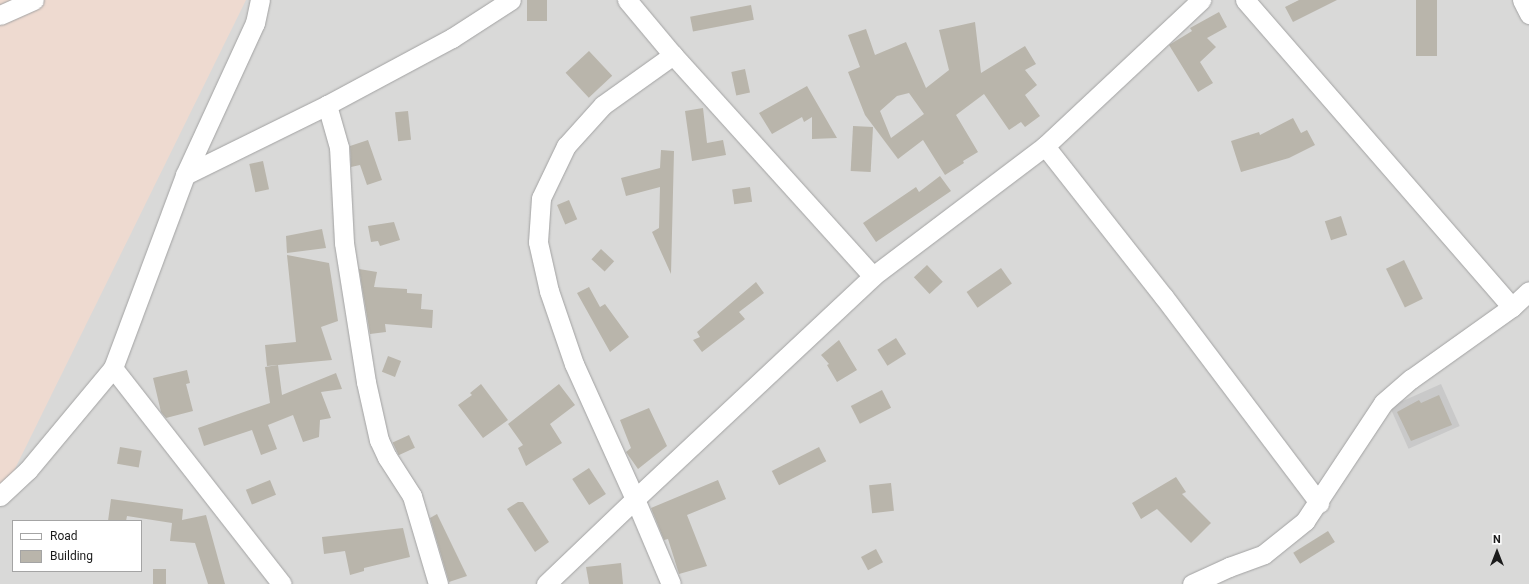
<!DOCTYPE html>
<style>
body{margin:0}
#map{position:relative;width:1529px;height:584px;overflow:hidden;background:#edece1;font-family:Roboto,sans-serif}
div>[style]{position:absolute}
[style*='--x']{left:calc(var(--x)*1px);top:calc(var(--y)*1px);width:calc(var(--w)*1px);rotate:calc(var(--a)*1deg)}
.residential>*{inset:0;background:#d9d9d8}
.commercial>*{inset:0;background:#eedad0}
.religious>*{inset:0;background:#c9c9c9;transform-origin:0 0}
.building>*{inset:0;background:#b9b5ab;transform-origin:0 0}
.roads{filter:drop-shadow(0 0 1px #a2a2a2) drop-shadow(0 0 1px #a2a2a2)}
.minor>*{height:19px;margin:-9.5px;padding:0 9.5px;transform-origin:9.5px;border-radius:9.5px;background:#fff}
span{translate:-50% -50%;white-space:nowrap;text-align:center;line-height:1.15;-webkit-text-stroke:3px #fff;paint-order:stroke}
.legend{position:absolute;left:12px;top:520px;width:130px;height:52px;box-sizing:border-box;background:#fff;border:1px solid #a4a4a4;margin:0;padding:5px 7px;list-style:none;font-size:12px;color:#1b1b1b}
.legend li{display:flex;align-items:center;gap:8px;height:20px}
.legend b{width:20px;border:1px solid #a4a4a4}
.north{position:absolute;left:1477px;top:532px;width:40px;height:40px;-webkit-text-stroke:3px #fff;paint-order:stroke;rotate:0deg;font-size:11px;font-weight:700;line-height:16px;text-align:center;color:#1b1b1b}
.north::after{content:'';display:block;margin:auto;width:14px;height:18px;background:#1b1b1b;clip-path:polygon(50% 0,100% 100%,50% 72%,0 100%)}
</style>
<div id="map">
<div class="residential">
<i style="clip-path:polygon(evenodd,0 0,1529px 0,1529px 584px,0 584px,0 0,13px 521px,141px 521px,141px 571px,13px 571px,13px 521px)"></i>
</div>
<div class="commercial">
<i style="clip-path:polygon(0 0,246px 0,6px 487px,0 483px)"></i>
</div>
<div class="religious">
<i style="left:1441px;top:384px;width:46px;height:56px;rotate:66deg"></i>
</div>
<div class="building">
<i style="left:527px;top:0;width:20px;height:21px"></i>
<i style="clip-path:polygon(1299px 0,1337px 0,1293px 22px,1285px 7px)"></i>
<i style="left:1416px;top:0;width:21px;height:56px"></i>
<i style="left:751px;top:5px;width:15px;height:62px;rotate:79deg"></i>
<i style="clip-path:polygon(1219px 12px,1227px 27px,1207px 38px,1216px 47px,1200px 62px,1213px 83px,1198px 92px,1169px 45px,1192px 31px,1190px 28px)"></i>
<i style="clip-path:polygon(evenodd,975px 22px,981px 73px,1025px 46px,1036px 64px,1025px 70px,1037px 85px,1025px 95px,1040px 116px,1025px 127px,1021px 122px,1009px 130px,984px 94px,956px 115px,978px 152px,963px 161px,964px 163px,945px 175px,923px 140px,898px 159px,865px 115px,848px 72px,860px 67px,848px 35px,866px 29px,875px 55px,906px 42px,926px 88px,949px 70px,939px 30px,975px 22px,909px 93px,924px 114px,891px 138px,880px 111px,897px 96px,909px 93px)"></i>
<i style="left:589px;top:51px;width:34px;height:32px;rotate:47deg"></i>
<i style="left:745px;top:69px;width:24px;height:14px;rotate:78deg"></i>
<i style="clip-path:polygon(807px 86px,811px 93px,837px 138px,812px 139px,812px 117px,804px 122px,802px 117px,772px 134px,759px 113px)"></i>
<i style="clip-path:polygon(703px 108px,707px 143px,723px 140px,726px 155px,692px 161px,685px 111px)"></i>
<i style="left:408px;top:111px;width:29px;height:13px;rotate:84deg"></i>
<i style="clip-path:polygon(1293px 118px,1301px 133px,1307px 130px,1315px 145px,1289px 158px,1241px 172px,1231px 141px,1259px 132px,1260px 135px)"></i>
<i style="left:873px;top:127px;width:45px;height:20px;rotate:93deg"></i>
<i style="clip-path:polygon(368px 140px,382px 180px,367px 185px,360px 165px,351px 167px,350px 146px)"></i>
<i style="clip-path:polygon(661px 150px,674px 151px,671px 274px,652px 232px,659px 228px,660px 187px,626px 196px,621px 178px,660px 168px)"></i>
<i style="left:263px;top:161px;width:29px;height:14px;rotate:78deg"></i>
<i style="clip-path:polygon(940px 176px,951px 191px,876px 242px,863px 223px,916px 187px,919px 192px)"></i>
<i style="left:750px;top:187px;width:15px;height:18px;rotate:82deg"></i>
<i style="left:569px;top:200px;width:21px;height:13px;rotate:67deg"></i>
<i style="left:1341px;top:216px;width:20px;height:17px;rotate:72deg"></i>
<i style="clip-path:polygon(394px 222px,400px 240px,380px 246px,378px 241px,371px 242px,368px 226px)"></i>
<i style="clip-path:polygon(322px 229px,326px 248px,287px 253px,286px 236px)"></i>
<i style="left:601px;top:249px;width:18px;height:14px;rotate:43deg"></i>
<i style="clip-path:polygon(287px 255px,329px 263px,338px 321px,321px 327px,332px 360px,267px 366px,265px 345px,296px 342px)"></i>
<i style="left:1404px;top:260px;width:43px;height:20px;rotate:64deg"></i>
<i style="left:927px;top:265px;width:23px;height:18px;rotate:47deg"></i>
<i style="left:1001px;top:268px;width:19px;height:42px;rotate:55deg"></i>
<i style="clip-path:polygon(359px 269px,377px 272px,374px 287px,407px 289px,407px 293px,422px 294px,421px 309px,433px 310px,432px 328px,385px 324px,386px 332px,370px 334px)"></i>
<i style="clip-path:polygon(756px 282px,764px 293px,739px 312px,745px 319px,702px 352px,693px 340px,700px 337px,697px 332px)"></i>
<i style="clip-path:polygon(589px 287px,600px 307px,605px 304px,629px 337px,610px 352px,577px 293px)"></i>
<i style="left:896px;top:338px;width:19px;height:22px;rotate:58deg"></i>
<i style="clip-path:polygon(839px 340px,857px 370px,837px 382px,827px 365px,829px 364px,821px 355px)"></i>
<i style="left:388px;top:356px;width:14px;height:17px;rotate:21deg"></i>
<i style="clip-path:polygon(278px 365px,282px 395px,336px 373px,342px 389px,321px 392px,331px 418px,320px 420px,319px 437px,303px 442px,293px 415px,268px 425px,277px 449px,261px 455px,252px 430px,204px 446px,198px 428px,270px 403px,265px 367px)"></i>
<i style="clip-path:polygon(187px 370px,190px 383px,186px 384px,193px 411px,166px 418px,161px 412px,153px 378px)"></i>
<i style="clip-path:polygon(481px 384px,508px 420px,483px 438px,458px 405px,472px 395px,470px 393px)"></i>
<i style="clip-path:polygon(559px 384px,575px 405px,550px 424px,562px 443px,526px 466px,518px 448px,523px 445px,508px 424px)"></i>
<i style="left:882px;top:390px;width:20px;height:35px;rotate:63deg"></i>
<i style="clip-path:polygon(1439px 395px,1452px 425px,1411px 441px,1397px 412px,1419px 400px,1421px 403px)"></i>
<i style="clip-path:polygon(649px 408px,667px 446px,638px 469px,626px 452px,631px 448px,620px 420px)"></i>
<i style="left:409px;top:435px;width:14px;height:18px;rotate:65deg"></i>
<i style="left:120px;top:447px;width:22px;height:17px;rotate:10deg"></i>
<i style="left:819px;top:447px;width:16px;height:53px;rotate:63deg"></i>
<i style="left:589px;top:468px;width:31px;height:20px;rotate:57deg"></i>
<i style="clip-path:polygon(1176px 477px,1186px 492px,1182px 494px,1211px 523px,1191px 543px,1157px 509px,1141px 519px,1132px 503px)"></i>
<i style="left:270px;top:480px;width:16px;height:26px;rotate:68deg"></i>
<i style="clip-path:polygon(718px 480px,726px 499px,687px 515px,707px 566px,679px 574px,668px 539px,664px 540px,651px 508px)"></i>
<i style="left:891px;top:483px;width:28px;height:22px;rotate:84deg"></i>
<i style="clip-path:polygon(111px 499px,183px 509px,182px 520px,206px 515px,225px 584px,208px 584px,195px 543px,170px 541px,172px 523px,127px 516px,126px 521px,108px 521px)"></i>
<i style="clip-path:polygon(518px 502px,523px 502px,549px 542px,535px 552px,507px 509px)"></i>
<i style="clip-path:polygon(437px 514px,467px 576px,449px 582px,430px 518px)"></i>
<i style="clip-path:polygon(403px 528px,410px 557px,364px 568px,364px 571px,350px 575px,345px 551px,324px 554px,322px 537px)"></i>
<i style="left:1328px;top:531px;width:13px;height:41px;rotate:58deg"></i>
<i style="left:876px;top:549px;width:15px;height:17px;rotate:62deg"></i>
<i style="clip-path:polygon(621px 563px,623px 584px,589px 584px,586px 567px)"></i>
<i style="left:153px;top:569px;width:13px;height:15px"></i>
</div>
<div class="roads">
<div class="minor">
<i style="--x:627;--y:0;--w:72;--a:50.1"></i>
<i style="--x:673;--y:55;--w:298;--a:47.9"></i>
<i style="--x:1245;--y:0;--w:407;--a:49"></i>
<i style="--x:1522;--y:0;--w:16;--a:63"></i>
<i style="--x:0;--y:15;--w:37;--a:-24"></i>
<i style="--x:327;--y:105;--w:44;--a:74.1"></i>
<i style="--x:339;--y:147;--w:96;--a:87"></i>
<i style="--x:344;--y:243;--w:141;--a:81"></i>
<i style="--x:366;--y:382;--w:59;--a:77.4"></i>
<i style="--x:379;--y:440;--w:19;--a:65"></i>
<i style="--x:387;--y:457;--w:46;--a:57.3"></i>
<i style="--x:412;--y:496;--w:92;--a:73.5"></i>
<i style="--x:1045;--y:146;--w:192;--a:51.8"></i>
<i style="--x:1164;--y:297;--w:258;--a:53"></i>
<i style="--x:185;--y:175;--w:158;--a:-26.2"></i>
<i style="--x:327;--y:105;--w:142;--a:-28.2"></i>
<i style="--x:452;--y:38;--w:70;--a:-32.8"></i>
<i style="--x:113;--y:368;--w:274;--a:52"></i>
<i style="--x:0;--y:496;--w:38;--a:-43"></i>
<i style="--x:28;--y:470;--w:133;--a:-50.2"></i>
<i style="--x:113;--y:368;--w:206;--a:-69.5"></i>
<i style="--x:185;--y:175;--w:167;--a:-65.3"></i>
<i style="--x:255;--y:23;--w:24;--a:-78"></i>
<i style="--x:546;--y:584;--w:123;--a:-43.7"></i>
<i style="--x:635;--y:499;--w:148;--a:-114.3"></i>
<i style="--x:574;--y:364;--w:77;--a:-108.9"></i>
<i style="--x:549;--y:291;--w:50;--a:-102.7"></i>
<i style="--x:538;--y:242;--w:44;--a:-86.1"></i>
<i style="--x:541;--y:198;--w:58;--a:-64.3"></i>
<i style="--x:566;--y:146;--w:55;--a:-47.9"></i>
<i style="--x:603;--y:105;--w:86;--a:-35.5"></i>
<i style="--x:671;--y:584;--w:92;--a:-113"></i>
<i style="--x:635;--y:499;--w:326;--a:-43.1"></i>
<i style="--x:873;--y:276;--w:216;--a:-37.1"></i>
<i style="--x:1045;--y:146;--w:214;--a:-43.1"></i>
<i style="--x:1192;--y:584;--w:41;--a:-24.7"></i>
<i style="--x:1229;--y:567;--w:37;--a:-20"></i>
<i style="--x:1264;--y:554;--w:53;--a:-38.8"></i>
<i style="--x:1305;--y:521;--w:141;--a:-56.5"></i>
<i style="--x:1383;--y:403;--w:37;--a:-41"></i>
<i style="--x:1411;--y:379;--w:124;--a:-35.5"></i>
<i style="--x:1512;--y:307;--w:23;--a:-43"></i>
</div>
</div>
<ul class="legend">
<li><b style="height:5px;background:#fff"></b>Road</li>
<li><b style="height:11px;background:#b9b5ab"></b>Building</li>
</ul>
<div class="north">N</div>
</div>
